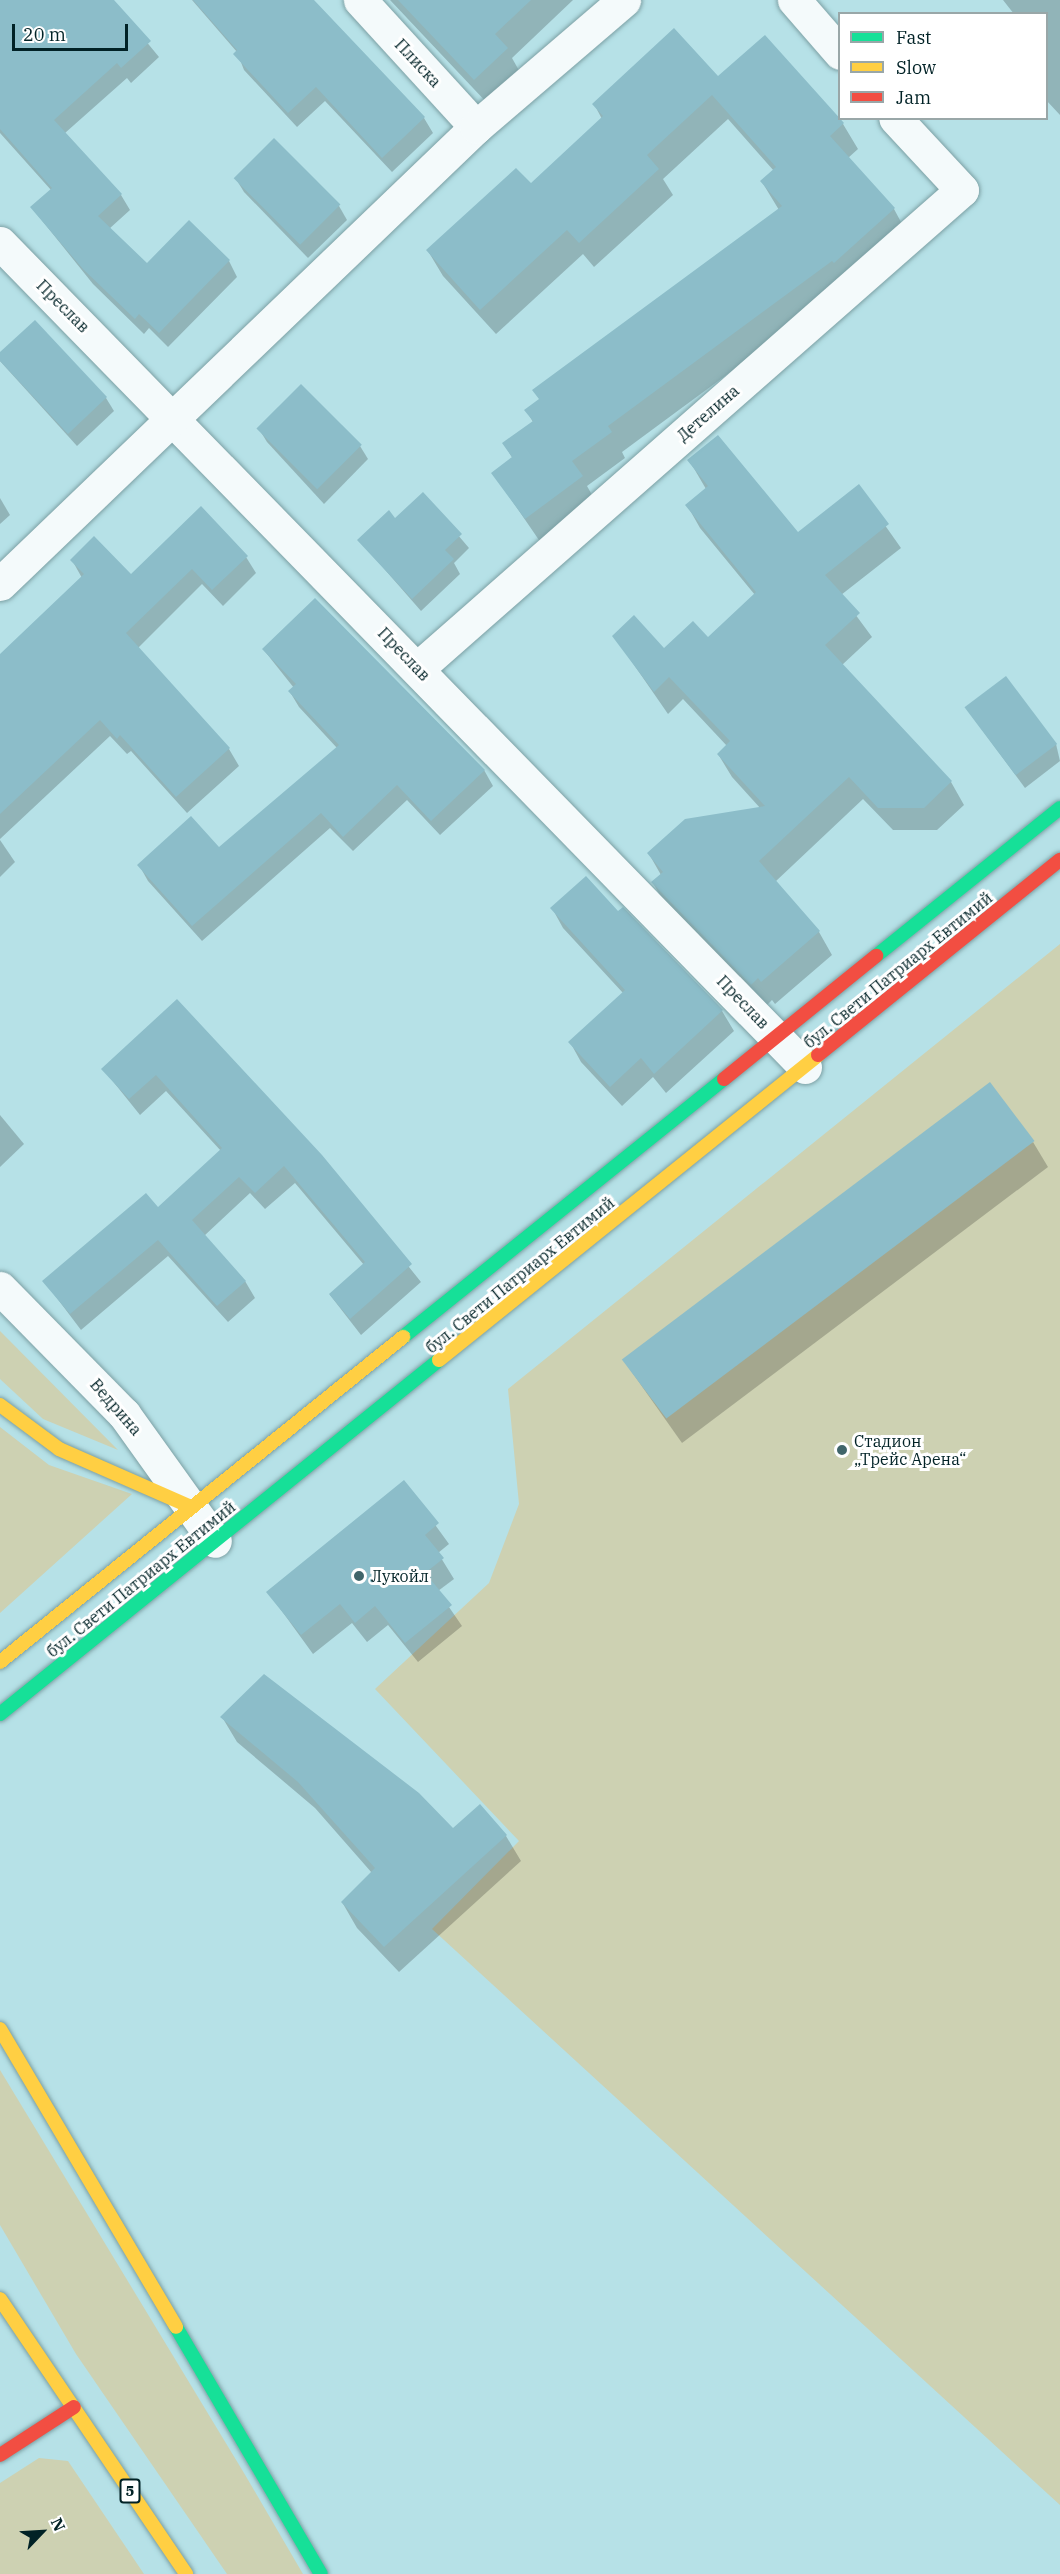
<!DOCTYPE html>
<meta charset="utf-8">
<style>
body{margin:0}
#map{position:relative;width:1060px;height:2574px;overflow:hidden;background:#b6e1e7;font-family:"IBM Plex Serif",serif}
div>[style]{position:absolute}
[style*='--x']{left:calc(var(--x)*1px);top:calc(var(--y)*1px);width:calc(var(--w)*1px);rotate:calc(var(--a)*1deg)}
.green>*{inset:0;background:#cdd1b2}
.shadow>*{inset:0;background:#0003}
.building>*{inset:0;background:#8cbdc9;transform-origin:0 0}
.roads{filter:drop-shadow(0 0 2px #7ca0a4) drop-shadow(0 0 2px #7ca0a4)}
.street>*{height:33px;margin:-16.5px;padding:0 16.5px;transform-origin:16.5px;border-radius:16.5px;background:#f4fafb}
.fast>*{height:14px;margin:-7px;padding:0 7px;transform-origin:7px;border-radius:7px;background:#16e098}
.slow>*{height:14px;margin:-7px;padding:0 7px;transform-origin:7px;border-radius:7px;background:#ffcf43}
.jam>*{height:14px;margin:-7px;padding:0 7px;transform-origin:7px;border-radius:7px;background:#f24e42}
.dots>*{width:16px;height:16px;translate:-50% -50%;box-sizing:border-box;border:3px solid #fff;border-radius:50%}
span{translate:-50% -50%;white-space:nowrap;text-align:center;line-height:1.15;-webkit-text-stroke:6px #fff;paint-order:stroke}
.shield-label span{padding:2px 4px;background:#fff;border:2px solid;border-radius:4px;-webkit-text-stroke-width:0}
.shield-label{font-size:15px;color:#012226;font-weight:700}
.street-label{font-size:16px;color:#012226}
.poi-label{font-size:16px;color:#012226}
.left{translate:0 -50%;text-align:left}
.legend{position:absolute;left:838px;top:12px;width:210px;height:108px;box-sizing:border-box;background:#fff;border:2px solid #99a7a8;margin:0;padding:8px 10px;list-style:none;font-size:18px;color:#012226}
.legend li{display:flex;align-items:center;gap:12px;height:30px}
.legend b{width:30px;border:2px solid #99a7a8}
.north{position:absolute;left:12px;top:2502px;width:60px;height:60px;-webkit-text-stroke:4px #fff;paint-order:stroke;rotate:65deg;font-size:16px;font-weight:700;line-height:24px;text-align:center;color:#012226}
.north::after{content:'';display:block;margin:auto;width:21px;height:27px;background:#012226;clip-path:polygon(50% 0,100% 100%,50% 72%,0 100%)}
.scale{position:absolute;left:12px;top:24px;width:116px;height:27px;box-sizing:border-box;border:3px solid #012226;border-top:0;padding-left:8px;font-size:18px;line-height:21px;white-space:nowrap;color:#012226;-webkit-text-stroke:4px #fff;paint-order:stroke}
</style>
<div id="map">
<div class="green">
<i style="clip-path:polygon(1060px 944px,1060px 2505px,432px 1929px,519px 1841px,375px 1689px,489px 1583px,519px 1504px,508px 1389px)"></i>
<i style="clip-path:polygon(0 1331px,118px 1450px,43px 1419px,0 1379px)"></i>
<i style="clip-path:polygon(0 1427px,49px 1465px,132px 1494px,0 1613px)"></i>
<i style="clip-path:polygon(0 2070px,244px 2473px,303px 2574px,227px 2574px,76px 2354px,0 2225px)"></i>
<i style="clip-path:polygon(39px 2458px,68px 2461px,144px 2574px,0 2574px,0 2483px)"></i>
</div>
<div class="shadow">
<i style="clip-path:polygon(0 0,112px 0,159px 57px,131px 83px,127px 78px,65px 133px,121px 195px,130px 210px,109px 229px,147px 265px,229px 261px,237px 277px,168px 347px,149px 328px,144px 334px,93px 284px,32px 208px,51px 190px,0 133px)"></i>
<i style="clip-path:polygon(192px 0,315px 3px,424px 118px,433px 133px,392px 172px,325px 101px,297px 127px,244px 70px,237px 52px)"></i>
<i style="clip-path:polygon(390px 0,573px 0,512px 58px,521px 74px,489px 105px)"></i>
<i style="clip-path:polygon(1003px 0,1060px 0,1060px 115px,1046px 100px,1046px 14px,1014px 14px)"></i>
<i style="clip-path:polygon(718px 79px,843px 124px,858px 149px,848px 158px,894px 209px,908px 235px,847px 286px,622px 452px,625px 458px,587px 486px,596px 502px,541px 543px,493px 473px,513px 459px,504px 444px,533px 422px,526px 410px,540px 400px,534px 391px,779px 210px,762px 182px,774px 171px,728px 119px,663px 179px,673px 195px,594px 267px,583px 254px,496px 334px,443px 276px,428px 251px,531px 185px,602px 119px,594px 104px)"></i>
<i style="clip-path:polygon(274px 140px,339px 206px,347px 220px,308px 258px,244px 192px,236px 179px)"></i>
<i style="clip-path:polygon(35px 322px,106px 398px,114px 411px,77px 446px,0 361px,0 354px)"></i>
<i style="clip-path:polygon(259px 429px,360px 446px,368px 459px,324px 504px,267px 442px)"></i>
<i style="clip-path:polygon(689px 460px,797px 534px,858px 487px,901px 548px,841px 595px,872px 637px,842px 665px,951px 782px,964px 805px,937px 830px,893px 830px,863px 799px,775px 882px,819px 932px,832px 955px,775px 1004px,772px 1000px,765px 1007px,666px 906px,653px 883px,661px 875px,649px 854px,761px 809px,732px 777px,718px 754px,727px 746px,683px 699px,668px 714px,614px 636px,664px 651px,708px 639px,755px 595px,700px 528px,687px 505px,706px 489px)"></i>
<i style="clip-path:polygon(423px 494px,469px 548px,454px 563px,460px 574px,421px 611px,359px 540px,395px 520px)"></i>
<i style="clip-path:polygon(0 498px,10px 515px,0 524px)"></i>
<i style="clip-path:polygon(246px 557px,256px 573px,223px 606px,202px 584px,138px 648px,229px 749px,239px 766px,187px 813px,131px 751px,127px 754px,110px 736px,0 839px,0 657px,82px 578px,72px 560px,131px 576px)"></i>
<i style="clip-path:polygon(263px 649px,484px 770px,493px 786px,440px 835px,407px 800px,353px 851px,330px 828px,202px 941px,148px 881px,139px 865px,219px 849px,337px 748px,299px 707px,290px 692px,294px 688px)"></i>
<i style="clip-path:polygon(966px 708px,1056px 744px,1060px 761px,1025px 788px)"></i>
<i style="clip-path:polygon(0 840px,15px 862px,0 877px)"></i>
<i style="clip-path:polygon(552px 908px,618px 913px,623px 909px,722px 1011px,734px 1031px,666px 1093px,653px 1077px,622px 1106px,581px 1062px,570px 1042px,623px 993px,563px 928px)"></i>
<i style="clip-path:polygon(177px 1001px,320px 1156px,421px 1282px,361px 1335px,330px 1295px,364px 1265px,295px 1183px,265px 1209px,250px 1193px,204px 1236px,245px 1281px,255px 1298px,228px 1322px,168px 1256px,81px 1330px,44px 1281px,157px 1209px,221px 1151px,166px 1091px,140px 1115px,103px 1069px)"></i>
<i style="clip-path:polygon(0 1115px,24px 1144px,0 1167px)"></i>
<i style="clip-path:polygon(1033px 1142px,1048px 1167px,682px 1443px,624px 1361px)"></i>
<i style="clip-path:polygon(404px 1482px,449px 1544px,438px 1553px,454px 1579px,438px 1591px,462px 1626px,418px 1662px,388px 1625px,367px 1642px,352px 1623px,313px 1654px,268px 1592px)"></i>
<i style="clip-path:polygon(222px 1717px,453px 1830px,480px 1806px,506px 1836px,521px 1861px,399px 1972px,357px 1928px,342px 1902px,372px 1873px,315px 1808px,237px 1742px)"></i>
</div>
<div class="building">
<i style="clip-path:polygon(0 0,114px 0,151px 41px,121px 68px,117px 63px,54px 120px,122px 194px,98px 216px,147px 263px,189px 220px,230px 260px,159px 333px,139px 314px,135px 319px,83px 269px,30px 207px,52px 188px,0 129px)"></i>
<i style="clip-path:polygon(193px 0,314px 0,425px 117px,382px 158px,316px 87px,288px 113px,233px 54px,237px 50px)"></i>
<i style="clip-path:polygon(398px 0,531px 0,495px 34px,508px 48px,474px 80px)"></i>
<i style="clip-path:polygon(674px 28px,718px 76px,765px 35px,844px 123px,830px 136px,895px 208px,834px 263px,832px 261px,608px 426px,612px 432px,572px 461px,583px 476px,525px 519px,491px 473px,512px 457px,502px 443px,533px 421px,524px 410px,539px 399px,532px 390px,782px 206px,760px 181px,776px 167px,712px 95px,647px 155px,659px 169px,579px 243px,567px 230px,480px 310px,426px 250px,516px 168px,531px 183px,603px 116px,592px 104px)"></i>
<i style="left:274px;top:138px;width:94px;height:57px;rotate:45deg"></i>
<i style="clip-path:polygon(35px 320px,107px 397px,68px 434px,0 361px,0 352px)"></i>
<i style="left:301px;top:384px;width:86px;height:63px;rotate:45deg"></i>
<i style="clip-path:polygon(718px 435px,798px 532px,859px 484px,889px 524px,825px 575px,860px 613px,825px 645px,952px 781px,924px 808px,878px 808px,849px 777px,759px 861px,820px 931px,761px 982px,758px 978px,751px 985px,651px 882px,663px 872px,647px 853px,685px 819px,765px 806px,717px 754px,730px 741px,669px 677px,654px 692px,612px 636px,634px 615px,664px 648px,693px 621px,708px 637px,756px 592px,685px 505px,708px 486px,687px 460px)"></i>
<i style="clip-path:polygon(423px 492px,462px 534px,445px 550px,454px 559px,412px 599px,357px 540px,389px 510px,395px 518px)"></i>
<i style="clip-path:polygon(201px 506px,248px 556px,212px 590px,192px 569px,126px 633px,230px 748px,176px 797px,120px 735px,117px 739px,100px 720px,0 814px,0 654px,84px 574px,70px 560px,94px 536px,131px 574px)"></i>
<i style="clip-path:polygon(315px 598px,485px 770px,431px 821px,397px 785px,343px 837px,321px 813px,192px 926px,137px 865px,191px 816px,219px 847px,339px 745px,288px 691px,296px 684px,262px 649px)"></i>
<i style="left:1006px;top:676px;width:85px;height:52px;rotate:53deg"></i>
<i style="clip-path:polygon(586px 876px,618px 911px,623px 907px,723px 1010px,654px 1074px,641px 1058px,610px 1087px,568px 1042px,625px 990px,550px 908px)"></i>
<i style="clip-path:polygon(177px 999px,322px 1155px,412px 1264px,350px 1319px,329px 1294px,365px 1262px,284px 1166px,255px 1193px,239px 1177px,192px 1220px,246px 1281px,217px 1306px,158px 1240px,70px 1314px,42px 1281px,146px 1193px,158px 1207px,222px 1148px,156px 1075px,129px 1099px,101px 1069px)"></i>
<i style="left:990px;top:1082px;width:74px;height:461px;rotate:53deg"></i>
<i style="clip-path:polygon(404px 1480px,439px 1523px,425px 1535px,444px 1558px,425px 1573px,452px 1605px,405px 1643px,375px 1606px,355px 1623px,340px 1604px,301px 1635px,266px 1592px)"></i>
<i style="clip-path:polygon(264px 1674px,419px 1793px,453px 1828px,480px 1804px,507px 1835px,384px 1947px,341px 1902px,375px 1868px,298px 1782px,220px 1717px)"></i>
</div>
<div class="roads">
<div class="street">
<i style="--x:360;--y:0;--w:172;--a:47.6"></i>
<i style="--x:794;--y:0;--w:70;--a:49"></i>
<i style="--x:0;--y:243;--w:1152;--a:45.67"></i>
<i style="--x:0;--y:584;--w:660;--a:-43.83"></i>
<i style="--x:476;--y:127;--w:195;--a:-40.6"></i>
<i style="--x:418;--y:668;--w:724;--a:-41.31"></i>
<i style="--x:962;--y:190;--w:98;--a:-132.9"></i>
<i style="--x:0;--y:1288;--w:177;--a:45.5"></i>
<i style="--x:124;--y:1414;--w:156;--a:54.4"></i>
</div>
<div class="fast">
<i style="--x:876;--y:956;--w:236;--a:-38.8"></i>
<i style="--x:403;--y:1337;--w:412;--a:-38.8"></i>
<i style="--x:0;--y:1714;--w:564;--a:-38.88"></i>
<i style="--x:176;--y:2327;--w:286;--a:59.6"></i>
</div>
<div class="slow">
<i style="--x:439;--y:1360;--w:486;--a:-38.8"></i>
<i style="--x:0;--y:1405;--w:74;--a:36.7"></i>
<i style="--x:59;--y:1449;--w:144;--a:23.7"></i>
<i style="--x:0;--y:1662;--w:518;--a:-38.88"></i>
<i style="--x:0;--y:2029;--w:346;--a:59.4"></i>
<i style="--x:0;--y:2299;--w:332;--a:55.9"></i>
</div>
<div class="jam">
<i style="--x:818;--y:1055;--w:311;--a:-38.9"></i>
<i style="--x:724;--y:1079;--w:196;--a:-39"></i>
<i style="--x:0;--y:2455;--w:88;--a:-33"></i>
</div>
</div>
<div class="dots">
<i style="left:842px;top:1450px;background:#40656a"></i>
<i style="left:359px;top:1576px;background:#40656a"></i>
</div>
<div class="shield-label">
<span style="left:130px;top:2491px">5</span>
</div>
<div class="street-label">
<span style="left:418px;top:63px;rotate:47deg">Плиска</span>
<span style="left:63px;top:306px;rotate:45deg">Преслав</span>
<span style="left:708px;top:413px;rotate:-41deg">Детелина</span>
<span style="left:404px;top:654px;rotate:46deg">Преслав</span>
<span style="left:898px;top:970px;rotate:-39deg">бул. Свети Патриарх Евтимий</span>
<span style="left:743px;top:1002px;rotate:46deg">Преслав</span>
<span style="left:520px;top:1275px;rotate:-39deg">бул. Свети Патриарх Евтимий</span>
<span style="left:116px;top:1407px;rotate:49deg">Ведрина</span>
<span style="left:141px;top:1579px;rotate:-39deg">бул. Свети Патриарх Евтимий</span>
</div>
<div class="poi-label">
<span class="left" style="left:854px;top:1450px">Стадион<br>„Трейс Арена“</span>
<span class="left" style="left:371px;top:1576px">Лукойл</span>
</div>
<ul class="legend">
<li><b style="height:8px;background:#16e098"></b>Fast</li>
<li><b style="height:8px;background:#ffcf43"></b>Slow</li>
<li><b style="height:8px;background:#f24e42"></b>Jam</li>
</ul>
<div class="north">N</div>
<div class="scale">20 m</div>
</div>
